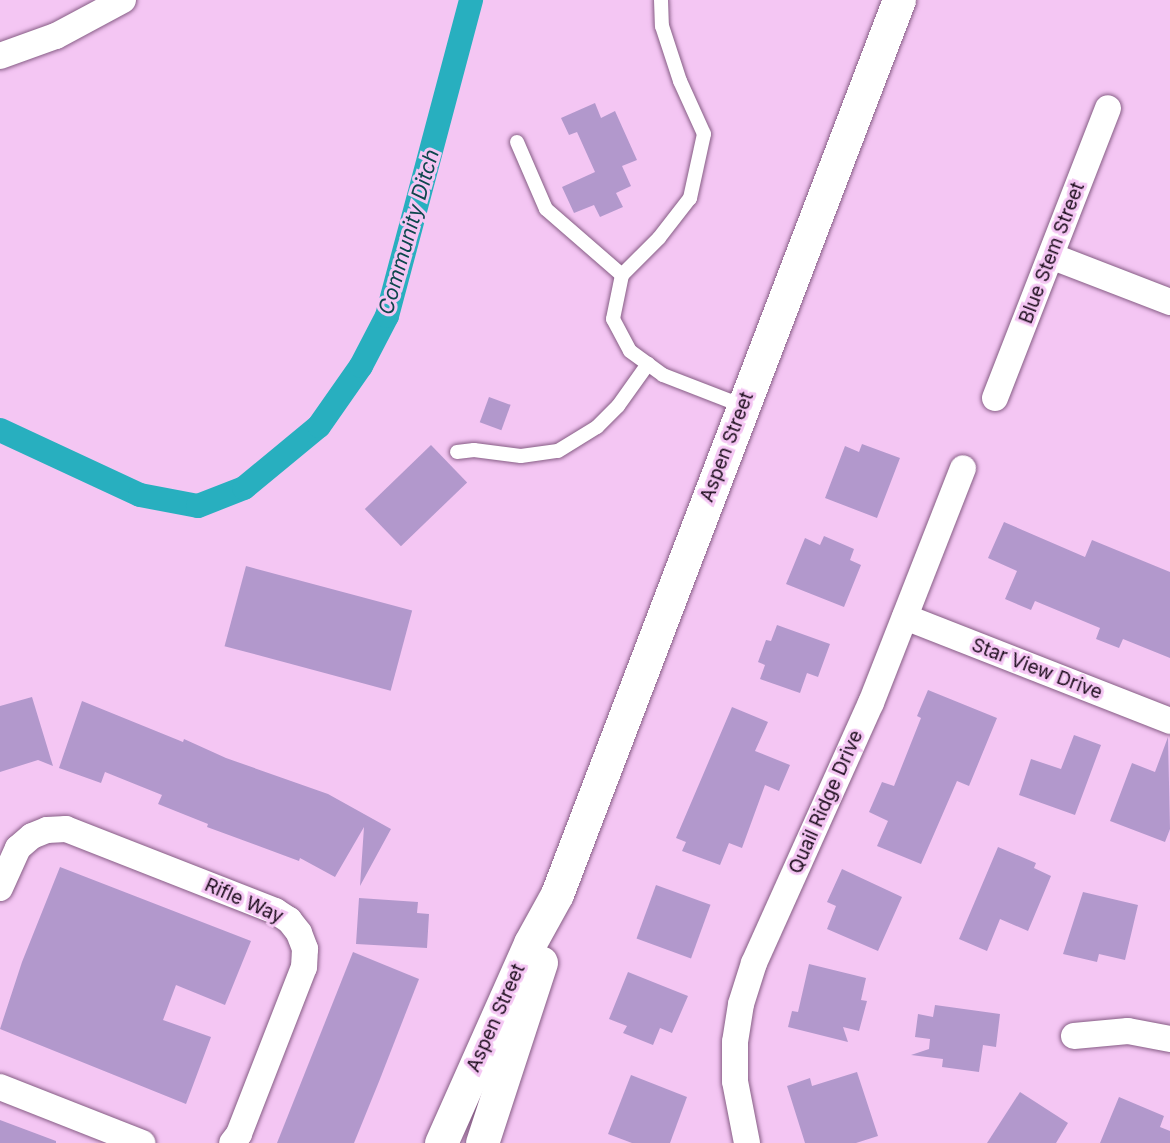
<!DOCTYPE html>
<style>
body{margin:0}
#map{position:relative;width:1170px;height:1143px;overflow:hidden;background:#f4c6f3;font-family:Inter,sans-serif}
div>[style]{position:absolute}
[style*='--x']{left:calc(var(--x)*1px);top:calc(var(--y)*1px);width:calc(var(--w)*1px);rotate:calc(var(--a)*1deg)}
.canal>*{height:24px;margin:-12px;padding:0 12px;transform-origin:12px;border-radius:12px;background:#28afbf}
.building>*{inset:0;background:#b298cc;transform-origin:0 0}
.roads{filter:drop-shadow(0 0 2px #865d85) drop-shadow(0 0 2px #865d85)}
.service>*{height:14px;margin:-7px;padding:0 7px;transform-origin:7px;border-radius:7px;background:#fff}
.minor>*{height:26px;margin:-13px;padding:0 13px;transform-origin:13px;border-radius:13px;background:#fff}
.tertiary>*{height:33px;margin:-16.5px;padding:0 16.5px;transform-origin:16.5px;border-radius:16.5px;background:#fff}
span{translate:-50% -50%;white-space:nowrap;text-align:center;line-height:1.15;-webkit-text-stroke:6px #f4c6f3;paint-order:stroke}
.street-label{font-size:19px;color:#1c0c1c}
.water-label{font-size:21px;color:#0d464c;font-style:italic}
</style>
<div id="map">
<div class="canal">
<i style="--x:0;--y:430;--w:154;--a:24.9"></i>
<i style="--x:140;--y:495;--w:59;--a:10.7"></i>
<i style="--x:198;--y:506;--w:49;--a:-21.4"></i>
<i style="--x:244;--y:488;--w:97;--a:-39.6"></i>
<i style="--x:319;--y:426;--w:73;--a:-55"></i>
<i style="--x:361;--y:366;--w:56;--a:-62.5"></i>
<i style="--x:387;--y:316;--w:327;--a:-75.1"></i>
</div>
<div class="building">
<i style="clip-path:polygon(595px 103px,601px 118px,615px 111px,637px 160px,622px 166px,631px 186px,616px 193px,623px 207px,600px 217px,594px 205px,574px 213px,562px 187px,595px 172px,577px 132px,569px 135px,561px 118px)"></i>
<i style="left:489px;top:397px;width:23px;height:27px;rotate:20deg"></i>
<i style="clip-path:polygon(862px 444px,900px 458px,877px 518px,825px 498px,845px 446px,859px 452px)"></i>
<i style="left:431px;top:445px;width:52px;height:92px;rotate:46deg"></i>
<i style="clip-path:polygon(1004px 522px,1085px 557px,1092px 540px,1170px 572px,1170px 658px,1123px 639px,1119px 648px,1096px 639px,1100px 628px,1035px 601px,1031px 610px,1005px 599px,1017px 571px,988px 558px)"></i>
<i style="clip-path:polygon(824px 536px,854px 549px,850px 560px,861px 565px,844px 607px,786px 584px,805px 538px,820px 545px)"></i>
<i style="left:246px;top:566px;width:172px;height:83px;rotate:15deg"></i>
<i style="clip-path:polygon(777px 625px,830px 644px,818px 677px,807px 673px,800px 693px,760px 679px,765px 665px,758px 662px,766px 640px,771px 641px)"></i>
<i style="clip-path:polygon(928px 690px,997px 718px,969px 786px,957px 781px,921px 864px,877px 846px,888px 821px,869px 812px,882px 782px,894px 786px,921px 718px,917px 716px)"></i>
<i style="clip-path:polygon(32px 697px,53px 766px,38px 760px,0 772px,0 706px)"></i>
<i style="clip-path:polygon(82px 701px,183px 742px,184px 739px,226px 758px,328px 794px,391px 829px,360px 886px,364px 827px,335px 877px,300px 858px,299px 861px,207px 827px,208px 824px,158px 804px,162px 795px,105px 772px,101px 783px,59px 768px)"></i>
<i style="clip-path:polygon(732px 707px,768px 722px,755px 751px,790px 765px,779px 791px,765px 785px,742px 848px,729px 843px,720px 865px,682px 851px,686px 842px,676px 838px)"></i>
<i style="clip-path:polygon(1074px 735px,1101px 745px,1075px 815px,1019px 795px,1031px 759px,1061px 769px)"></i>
<i style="clip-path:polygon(1168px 737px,1170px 829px,1165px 842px,1110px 821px,1132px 763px,1155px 772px)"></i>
<i style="clip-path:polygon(998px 847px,1036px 863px,1034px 868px,1051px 876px,1028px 931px,1000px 919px,987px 951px,959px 939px)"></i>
<i style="clip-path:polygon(60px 867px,251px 941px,225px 1005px,176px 985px,163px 1020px,211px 1037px,186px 1104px,0 1029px,22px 962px)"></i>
<i style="clip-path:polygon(842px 869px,902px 897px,878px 951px,827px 929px,836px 906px,827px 902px)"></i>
<i style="left:656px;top:885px;width:58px;height:57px;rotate:20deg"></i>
<i style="clip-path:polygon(1083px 892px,1138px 905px,1125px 960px,1099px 954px,1097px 962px,1063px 954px)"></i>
<i style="clip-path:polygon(359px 898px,418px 902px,417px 913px,429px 914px,427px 948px,356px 944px)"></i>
<i style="clip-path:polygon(353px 952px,419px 979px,380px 1079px,354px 1143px,277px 1143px)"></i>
<i style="clip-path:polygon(809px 964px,866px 978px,861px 1000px,867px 1001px,859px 1031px,843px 1027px,848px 1042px,788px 1027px,792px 1011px,798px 1012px)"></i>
<i style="clip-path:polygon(628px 972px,688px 996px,672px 1033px,660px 1028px,653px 1045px,623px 1033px,627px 1026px,609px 1019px)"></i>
<i style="clip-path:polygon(935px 1005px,1000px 1014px,996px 1047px,983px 1045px,979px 1072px,942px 1067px,943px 1059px,911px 1055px,929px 1049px,930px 1039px,915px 1037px,918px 1014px,933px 1017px)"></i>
<i style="clip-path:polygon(857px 1072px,878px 1136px,856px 1143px,805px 1143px,787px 1086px,810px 1078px,812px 1086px)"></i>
<i style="clip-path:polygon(631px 1075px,687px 1097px,670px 1143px,632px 1143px,608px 1134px)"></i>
<i style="clip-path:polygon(1020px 1092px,1068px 1123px,1056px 1143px,987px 1143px)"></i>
<i style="clip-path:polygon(1119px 1097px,1164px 1116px,1160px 1127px,1170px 1131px,1170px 1143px,1100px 1143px)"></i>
<i style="clip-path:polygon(0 1120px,56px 1141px,56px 1143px,0 1143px)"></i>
</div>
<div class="roads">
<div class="service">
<i style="--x:661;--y:0;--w:26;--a:88"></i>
<i style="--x:662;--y:26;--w:58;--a:71.9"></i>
<i style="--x:680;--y:81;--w:58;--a:65.6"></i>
<i style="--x:704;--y:134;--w:66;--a:102.3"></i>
<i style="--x:690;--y:198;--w:51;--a:127.8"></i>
<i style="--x:659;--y:238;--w:52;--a:135"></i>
<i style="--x:622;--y:275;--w:45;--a:101.6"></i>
<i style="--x:613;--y:319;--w:36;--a:62"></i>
<i style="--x:630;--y:351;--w:41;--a:36"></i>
<i style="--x:663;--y:375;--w:86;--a:21.2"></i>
<i style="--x:517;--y:142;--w:73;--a:66.6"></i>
<i style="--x:546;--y:209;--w:101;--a:41"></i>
<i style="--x:457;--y:452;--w:17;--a:-7"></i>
<i style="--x:474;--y:450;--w:47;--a:7.3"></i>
<i style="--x:521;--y:456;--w:37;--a:-8"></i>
<i style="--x:558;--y:451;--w:46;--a:-31.6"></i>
<i style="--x:597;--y:427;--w:30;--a:-45"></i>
<i style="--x:618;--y:406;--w:52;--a:-54.5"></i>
</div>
<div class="minor">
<i style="--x:0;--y:56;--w:59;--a:-19.7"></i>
<i style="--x:56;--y:36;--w:76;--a:-28.2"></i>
<i style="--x:1051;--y:256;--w:128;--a:21.1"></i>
<i style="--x:995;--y:398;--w:311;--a:-68.7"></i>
<i style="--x:905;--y:617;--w:285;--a:21.4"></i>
<i style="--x:0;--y:888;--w:44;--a:-65.8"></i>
<i style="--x:18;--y:848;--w:18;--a:-41"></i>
<i style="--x:32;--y:836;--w:16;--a:-22"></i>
<i style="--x:47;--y:830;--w:19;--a:-3"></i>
<i style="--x:66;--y:829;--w:225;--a:21.4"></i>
<i style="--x:275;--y:911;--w:17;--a:33"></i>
<i style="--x:289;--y:920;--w:16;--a:52"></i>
<i style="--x:299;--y:933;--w:17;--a:69"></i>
<i style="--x:305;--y:949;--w:18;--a:93"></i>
<i style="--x:304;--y:967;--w:179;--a:111.3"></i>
<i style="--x:239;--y:1134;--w:11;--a:128"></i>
<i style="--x:1074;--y:1036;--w:54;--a:-5.3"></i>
<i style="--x:1128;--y:1031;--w:43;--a:10.8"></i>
<i style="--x:0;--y:1087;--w:153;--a:21.5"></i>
<i style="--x:747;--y:1143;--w:63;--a:-101"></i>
<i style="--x:735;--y:1081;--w:39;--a:-90"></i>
<i style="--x:735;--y:1042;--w:38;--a:-81"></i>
<i style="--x:741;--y:1004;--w:43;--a:-72.4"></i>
<i style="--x:754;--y:963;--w:285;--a:-65.8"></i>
<i style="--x:871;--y:703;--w:252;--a:-68.6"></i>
</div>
<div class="tertiary">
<i style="--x:441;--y:1143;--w:219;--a:-66"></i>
<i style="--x:530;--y:943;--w:56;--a:-61.1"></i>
<i style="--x:557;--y:894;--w:957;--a:-69.07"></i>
<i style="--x:482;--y:1143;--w:190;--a:-71.9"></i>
</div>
</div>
<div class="street-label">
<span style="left:1052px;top:253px;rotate:-69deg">Blue Stem Street</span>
<span style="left:727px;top:447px;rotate:-69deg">Aspen Street</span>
<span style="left:1037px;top:669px;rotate:21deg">Star View Drive</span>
<span style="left:826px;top:802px;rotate:-66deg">Quail Ridge Drive</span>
<span style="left:244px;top:901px;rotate:24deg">Rifle Way</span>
<span style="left:496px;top:1018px;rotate:-66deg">Aspen Street</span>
</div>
<div class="water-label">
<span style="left:409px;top:232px;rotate:-74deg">Community Ditch</span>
</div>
</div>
